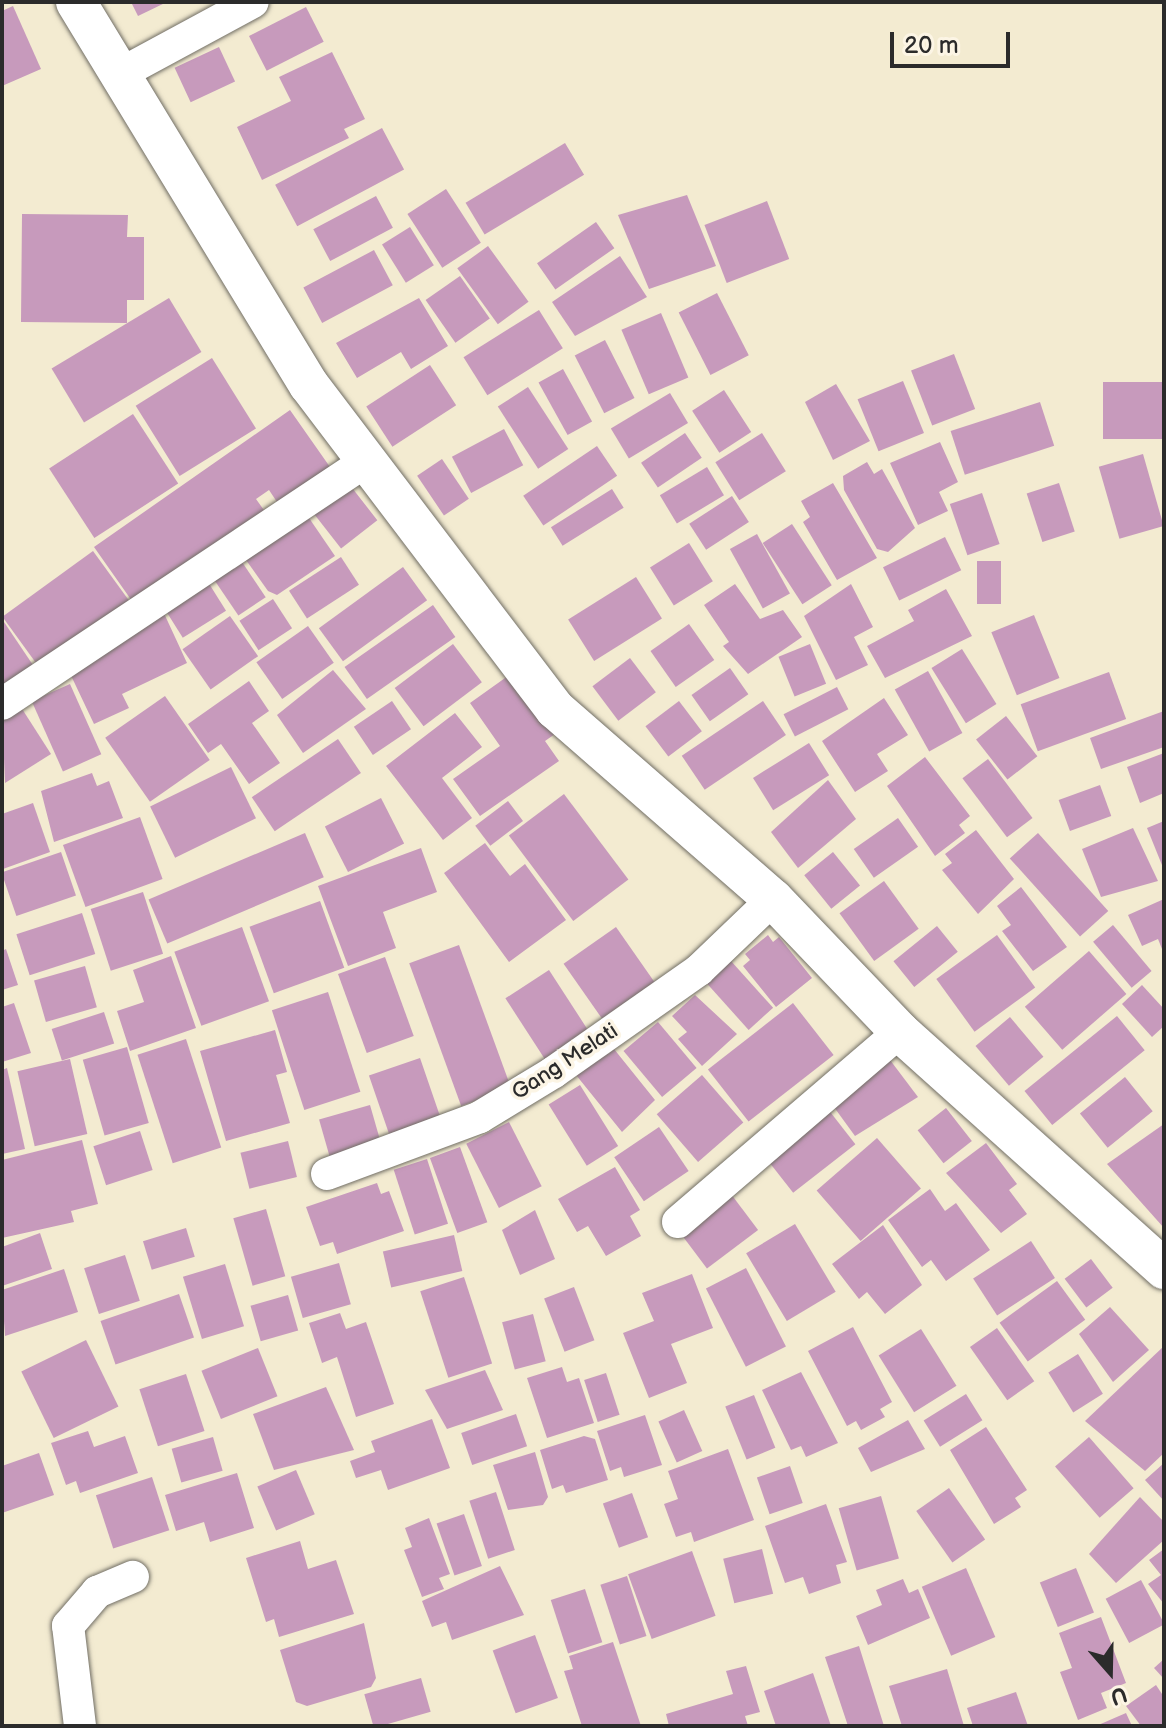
<!DOCTYPE html>
<style>
body{margin:0}
#map{position:relative;width:1166px;height:1728px;overflow:hidden;background:#f3ebd1;font-family:"Balsamiq Sans",sans-serif}
div>[style]{position:absolute}
[style*='--x']{left:calc(var(--x)*1px);top:calc(var(--y)*1px);width:calc(var(--w)*1px);rotate:calc(var(--a)*1deg)}
.building>*{inset:0;background:#c79abc;transform-origin:0 0}
.roads{filter:drop-shadow(0 0 2px #716e65) drop-shadow(0 0 2px #716e65)}
.minor>*{height:32px;margin:-16px;padding:0 16px;transform-origin:16px;border-radius:16px;background:#fff}
.tertiary>*{height:40px;margin:-20px;padding:0 20px;transform-origin:20px;border-radius:20px;background:#fff}
span{translate:-50% -50%;white-space:nowrap;text-align:center;line-height:1.15;-webkit-text-stroke:7px #fcf5e5;paint-order:stroke}
.street-label{font-size:22px;color:#2b2b2b}
.frame{position:absolute;inset:0;border:4px solid #2b2b2b;pointer-events:none}
.north{position:absolute;left:1070px;top:1632px;width:80px;height:80px;-webkit-text-stroke:6px #fcf5e5;paint-order:stroke;rotate:160deg;font-size:22px;font-weight:700;line-height:32px;text-align:center;color:#2b2b2b}
.north::after{content:'';display:block;margin:auto;width:28px;height:36px;background:#2b2b2b;clip-path:polygon(50% 0,100% 100%,50% 72%,0 100%)}
.scale{position:absolute;left:890px;top:32px;width:120px;height:36px;box-sizing:border-box;border:4px solid #2b2b2b;border-top:0;padding-left:10px;font-size:24px;line-height:28px;white-space:nowrap;color:#2b2b2b;-webkit-text-stroke:6px #fcf5e5;paint-order:stroke}
</style>
<div id="map">
<div class="building">
<i style="clip-path:polygon(131px 2px,167px 2px,138px 16px)"></i>
<i style="clip-path:polygon(13px 6px,41px 69px,2px 86px,2px 11px)"></i>
<i style="left:306px;top:7px;width:39px;height:64px;rotate:63deg"></i>
<i style="left:219px;top:47px;width:38px;height:49px;rotate:65deg"></i>
<i style="clip-path:polygon(332px 52px,365px 119px,344px 129px,349px 138px,262px 180px,237px 127px,291px 101px,279px 77px)"></i>
<i style="left:382px;top:128px;width:47px;height:121px;rotate:62deg"></i>
<i style="left:565px;top:143px;width:37px;height:116px;rotate:59deg"></i>
<i style="left:446px;top:189px;width:64px;height:46px;rotate:57deg"></i>
<i style="clip-path:polygon(687px 195px,716px 266px,649px 289px,618px 215px)"></i>
<i style="left:376px;top:196px;width:36px;height:71px;rotate:62deg"></i>
<i style="left:767px;top:201px;width:62px;height:67px;rotate:69deg"></i>
<i style="clip-path:polygon(22px 214px,128px 215px,127px 237px,144px 237px,144px 300px,127px 300px,127px 323px,21px 322px)"></i>
<i style="left:596px;top:222px;width:32px;height:72px;rotate:55deg"></i>
<i style="left:410px;top:227px;width:45px;height:33px;rotate:58deg"></i>
<i style="left:488px;top:246px;width:69px;height:38px;rotate:54deg"></i>
<i style="left:374px;top:250px;width:40px;height:80px;rotate:62deg"></i>
<i style="clip-path:polygon(620px 256px,647px 297px,575px 336px,552px 302px)"></i>
<i style="left:460px;top:276px;width:52px;height:42px;rotate:55deg"></i>
<i style="left:717px;top:293px;width:70px;height:43px;rotate:63deg"></i>
<i style="left:169px;top:298px;width:63px;height:137px;rotate:59deg"></i>
<i style="clip-path:polygon(419px 298px,448px 346px,411px 369px,401px 352px,357px 378px,336px 343px)"></i>
<i style="left:539px;top:310px;width:45px;height:89px;rotate:58deg"></i>
<i style="left:661px;top:313px;width:70px;height:43px;rotate:67deg"></i>
<i style="left:605px;top:340px;width:65px;height:34px;rotate:63deg"></i>
<i style="left:954px;top:354px;width:59px;height:46px;rotate:69deg"></i>
<i style="left:212px;top:358px;width:83px;height:90px;rotate:58deg"></i>
<i style="left:430px;top:365px;width:48px;height:76px;rotate:57deg"></i>
<i style="left:563px;top:369px;width:60px;height:28px;rotate:61deg"></i>
<i style="left:903px;top:381px;width:56px;height:49px;rotate:68deg"></i>
<i style="left:1164px;top:382px;width:57px;height:61px;rotate:90deg"></i>
<i style="clip-path:polygon(836px 384px,870px 441px,833px 460px,805px 402px)"></i>
<i style="left:528px;top:387px;width:74px;height:36px;rotate:57deg"></i>
<i style="left:724px;top:390px;width:50px;height:38px;rotate:57deg"></i>
<i style="left:670px;top:393px;width:35px;height:69px;rotate:59deg"></i>
<i style="left:1040px;top:402px;width:46px;height:94px;rotate:72deg"></i>
<i style="clip-path:polygon(290px 410px,337px 477px,285px 514px,269px 490px,256px 499px,271px 520px,139px 611px,94px 547px)"></i>
<i style="left:133px;top:414px;width:83px;height:100px;rotate:57deg"></i>
<i style="left:504px;top:429px;width:41px;height:59px;rotate:62deg"></i>
<i style="left:685px;top:433px;width:30px;height:53px;rotate:56deg"></i>
<i style="left:762px;top:433px;width:45px;height:55px;rotate:58deg"></i>
<i style="clip-path:polygon(940px 442px,958px 482px,939px 492px,948px 511px,918px 525px,890px 463px)"></i>
<i style="left:597px;top:446px;width:36px;height:89px;rotate:56deg"></i>
<i style="left:1143px;top:454px;width:75px;height:46px;rotate:74deg"></i>
<i style="left:442px;top:459px;width:48px;height:30px;rotate:56deg"></i>
<i style="clip-path:polygon(867px 462px,874px 474px,882px 469px,915px 528px,888px 552px,877px 549px,844px 490px,843px 476px)"></i>
<i style="left:707px;top:467px;width:33px;height:55px;rotate:59deg"></i>
<i style="clip-path:polygon(833px 483px,877px 558px,837px 580px,803px 522px,810px 517px,801px 501px)"></i>
<i style="left:1059px;top:483px;width:51px;height:34px;rotate:72deg"></i>
<i style="left:349px;top:484px;width:46px;height:46px;rotate:52deg"></i>
<i style="left:612px;top:489px;width:22px;height:72px;rotate:58deg"></i>
<i style="left:982px;top:493px;width:54px;height:34px;rotate:71deg"></i>
<i style="left:732px;top:496px;width:31px;height:51px;rotate:57deg"></i>
<i style="clip-path:polygon(307px 515px,335px 556px,277px 595px,268px 591px,246px 560px)"></i>
<i style="left:792px;top:524px;width:73px;height:35px;rotate:57deg"></i>
<i style="left:757px;top:534px;width:68px;height:31px;rotate:61deg"></i>
<i style="left:945px;top:537px;width:37px;height:69px;rotate:64deg"></i>
<i style="left:689px;top:543px;width:45px;height:46px;rotate:58deg"></i>
<i style="left:93px;top:551px;width:72px;height:112px;rotate:54deg"></i>
<i style="left:341px;top:557px;width:33px;height:62px;rotate:57deg"></i>
<i style="left:240px;top:559px;width:46px;height:33px;rotate:56deg"></i>
<i style="left:977px;top:561px;width:24px;height:43px"></i>
<i style="left:403px;top:567px;width:41px;height:104px;rotate:54deg"></i>
<i style="left:636px;top:577px;width:49px;height:80px;rotate:58deg"></i>
<i style="left:208px;top:582px;width:34px;height:51px;rotate:58deg"></i>
<i style="clip-path:polygon(735px 584px,760px 619px,783px 610px,802px 637px,748px 674px,723px 646px,729px 642px,704px 605px)"></i>
<i style="clip-path:polygon(851px 584px,873px 627px,854px 637px,868px 665px,836px 680px,804px 616px)"></i>
<i style="clip-path:polygon(946px 589px,972px 636px,885px 678px,867px 646px,914px 621px,908px 610px)"></i>
<i style="left:273px;top:599px;width:35px;height:40px;rotate:57deg"></i>
<i style="left:433px;top:605px;width:39px;height:108px;rotate:55deg"></i>
<i style="clip-path:polygon(162px 609px,187px 663px,122px 694px,129px 708px,94px 724px,66px 665px)"></i>
<i style="left:1034px;top:615px;width:68px;height:46px;rotate:68deg"></i>
<i style="left:230px;top:616px;width:49px;height:58px;rotate:55deg"></i>
<i style="clip-path:polygon(2px 619px,39px 674px,2px 699px)"></i>
<i style="left:689px;top:624px;width:44px;height:47px;rotate:55deg"></i>
<i style="left:308px;top:626px;width:45px;height:63px;rotate:55deg"></i>
<i style="left:453px;top:644px;width:48px;height:73px;rotate:53deg"></i>
<i style="left:810px;top:644px;width:43px;height:34px;rotate:68deg"></i>
<i style="left:962px;top:649px;width:65px;height:36px;rotate:58deg"></i>
<i style="left:630px;top:658px;width:43px;height:47px;rotate:53deg"></i>
<i style="left:730px;top:668px;width:32px;height:47px;rotate:55deg"></i>
<i style="clip-path:polygon(333px 670px,366px 709px,303px 753px,277px 715px)"></i>
<i style="left:928px;top:671px;width:71px;height:38px;rotate:61deg"></i>
<i style="left:1109px;top:672px;width:50px;height:94px;rotate:70deg"></i>
<i style="clip-path:polygon(512px 673px,555px 734px,545px 741px,559px 761px,480px 816px,453px 779px,500px 746px,470px 703px)"></i>
<i style="clip-path:polygon(249px 681px,269px 711px,252px 723px,280px 763px,249px 784px,221px 744px,208px 753px,188px 724px)"></i>
<i style="left:70px;top:684px;width:77px;height:42px;rotate:66deg"></i>
<i style="left:837px;top:687px;width:25px;height:60px;rotate:63deg"></i>
<i style="left:165px;top:696px;width:78px;height:73px;rotate:55deg"></i>
<i style="clip-path:polygon(884px 698px,908px 735px,877px 754px,888px 771px,855px 792px,822px 741px)"></i>
<i style="clip-path:polygon(17px 701px,51px 754px,5px 783px,2px 710px)"></i>
<i style="left:392px;top:701px;width:34px;height:46px;rotate:56deg"></i>
<i style="left:679px;top:701px;width:38px;height:42px;rotate:53deg"></i>
<i style="left:763px;top:701px;width:41px;height:98px;rotate:56deg"></i>
<i style="clip-path:polygon(1164px 711px,1164px 747px,1101px 769px,1090px 738px)"></i>
<i style="clip-path:polygon(455px 713px,482px 747px,442px 778px,472px 818px,443px 840px,386px 766px)"></i>
<i style="left:1006px;top:716px;width:51px;height:38px;rotate:52deg"></i>
<i style="left:338px;top:739px;width:41px;height:104px;rotate:56deg"></i>
<i style="left:809px;top:743px;width:38px;height:66px;rotate:58deg"></i>
<i style="clip-path:polygon(1164px 753px,1164px 793px,1140px 803px,1127px 767px)"></i>
<i style="clip-path:polygon(925px 757px,970px 816px,959px 825px,965px 833px,935px 856px,887px 786px)"></i>
<i style="left:988px;top:759px;width:74px;height:32px;rotate:53deg"></i>
<i style="left:231px;top:767px;width:57px;height:90px;rotate:64deg"></i>
<i style="clip-path:polygon(92px 773px,97px 786px,109px 781px,123px 818px,54px 842px,41px 791px)"></i>
<i style="clip-path:polygon(828px 780px,856px 819px,798px 868px,771px 832px)"></i>
<i style="left:1100px;top:785px;width:33px;height:44px;rotate:70deg"></i>
<i style="left:564px;top:794px;width:107px;height:69px;rotate:53deg"></i>
<i style="left:381px;top:798px;width:51px;height:63px;rotate:63deg"></i>
<i style="left:508px;top:801px;width:25px;height:41px;rotate:53deg"></i>
<i style="clip-path:polygon(33px 803px,50px 852px,3px 869px,2px 814px)"></i>
<i style="left:140px;top:817px;width:66px;height:82px;rotate:70deg"></i>
<i style="left:898px;top:818px;width:35px;height:54px;rotate:55deg"></i>
<i style="clip-path:polygon(1164px 821px,1164px 870px,1147px 828px)"></i>
<i style="clip-path:polygon(1133px 828px,1158px 881px,1101px 897px,1082px 849px)"></i>
<i style="clip-path:polygon(976px 830px,1014px 879px,978px 914px,942px 870px,952px 863px,945px 854px)"></i>
<i style="left:305px;top:833px;width:48px;height:170px;rotate:67deg"></i>
<i style="left:1038px;top:833px;width:105px;height:38px;rotate:48deg"></i>
<i style="clip-path:polygon(485px 843px,510px 876px,525px 864px,566px 920px,509px 962px,444px 873px)"></i>
<i style="clip-path:polygon(421px 848px,437px 892px,383px 912px,396px 948px,348px 966px,318px 886px)"></i>
<i style="left:61px;top:852px;width:46px;height:63px;rotate:71deg"></i>
<i style="left:833px;top:852px;width:43px;height:37px;rotate:51deg"></i>
<i style="left:884px;top:881px;width:59px;height:55px;rotate:54deg"></i>
<i style="clip-path:polygon(1021px 887px,1067px 947px,1033px 971px,1002px 931px,1011px 925px,997px 906px)"></i>
<i style="left:143px;top:892px;width:65px;height:55px;rotate:72deg"></i>
<i style="clip-path:polygon(1164px 899px,1164px 954px,1158px 939px,1142px 946px,1128px 915px)"></i>
<i style="left:320px;top:901px;width:71px;height:75px;rotate:70deg"></i>
<i style="left:82px;top:913px;width:43px;height:69px;rotate:72deg"></i>
<i style="left:1113px;top:925px;width:60px;height:26px;rotate:50deg"></i>
<i style="left:937px;top:926px;width:33px;height:56px;rotate:51deg"></i>
<i style="left:242px;top:927px;width:79px;height:72px;rotate:70deg"></i>
<i style="left:616px;top:927px;width:67px;height:64px;rotate:55deg"></i>
<i style="clip-path:polygon(768px 935px,773px 942px,779px 937px,812px 978px,776px 1007px,743px 966px,750px 960px,745px 954px)"></i>
<i style="left:997px;top:935px;width:65px;height:75px;rotate:54deg"></i>
<i style="left:459px;top:945px;width:152px;height:53px;rotate:70deg"></i>
<i style="clip-path:polygon(6px 949px,18px 985px,2px 990px,2px 951px)"></i>
<i style="left:1089px;top:951px;width:57px;height:85px;rotate:49deg"></i>
<i style="clip-path:polygon(171px 956px,196px 1028px,130px 1051px,117px 1011px,144px 1002px,133px 970px)"></i>
<i style="left:385px;top:957px;width:84px;height:50px;rotate:70deg"></i>
<i style="left:731px;top:961px;width:63px;height:33px;rotate:48deg"></i>
<i style="left:85px;top:966px;width:43px;height:53px;rotate:74deg"></i>
<i style="left:549px;top:970px;width:72px;height:52px;rotate:57deg"></i>
<i style="clip-path:polygon(1142px 985px,1164px 1009px,1164px 1026px,1152px 1037px,1122px 1004px)"></i>
<i style="left:328px;top:992px;width:105px;height:59px;rotate:72deg"></i>
<i style="clip-path:polygon(695px 995px,737px 1034px,702px 1066px,678px 1039px,687px 1032px,672px 1016px)"></i>
<i style="clip-path:polygon(14px 1003px,31px 1053px,2px 1062px,2px 1007px)"></i>
<i style="left:793px;top:1003px;width:66px;height:108px;rotate:52deg"></i>
<i style="left:104px;top:1012px;width:33px;height:55px;rotate:72deg"></i>
<i style="left:1117px;top:1016px;width:44px;height:119px;rotate:51deg"></i>
<i style="left:1010px;top:1017px;width:52px;height:45px;rotate:50deg"></i>
<i style="left:658px;top:1022px;width:60px;height:45px;rotate:50deg"></i>
<i style="clip-path:polygon(275px 1030px,287px 1072px,276px 1075px,290px 1123px,226px 1141px,200px 1051px)"></i>
<i style="left:186px;top:1039px;width:114px;height:51px;rotate:72deg"></i>
<i style="clip-path:polygon(602px 1046px,608px 1054px,614px 1049px,655px 1100px,622px 1132px,572px 1070px)"></i>
<i style="left:127px;top:1047px;width:79px;height:46px;rotate:74deg"></i>
<i style="clip-path:polygon(884px 1052px,918px 1097px,855px 1136px,831px 1103px)"></i>
<i style="left:420px;top:1058px;width:69px;height:54px;rotate:71deg"></i>
<i style="left:70px;top:1059px;width:77px;height:54px;rotate:77deg"></i>
<i style="clip-path:polygon(7px 1068px,25px 1149px,2px 1154px,2px 1070px)"></i>
<i style="left:702px;top:1075px;width:63px;height:60px;rotate:49deg"></i>
<i style="left:1125px;top:1077px;width:44px;height:58px;rotate:51deg"></i>
<i style="left:580px;top:1085px;width:72px;height:37px;rotate:58deg"></i>
<i style="left:824px;top:1104px;width:51px;height:79px;rotate:52deg"></i>
<i style="left:370px;top:1105px;width:43px;height:53px;rotate:74deg"></i>
<i style="left:946px;top:1108px;width:42px;height:36px;rotate:52deg"></i>
<i style="left:509px;top:1122px;width:72px;height:48px;rotate:63deg"></i>
<i style="clip-path:polygon(1164px 1124px,1164px 1228px,1107px 1164px)"></i>
<i style="left:659px;top:1127px;width:53px;height:54px;rotate:56deg"></i>
<i style="left:140px;top:1131px;width:41px;height:49px;rotate:72deg"></i>
<i style="left:877px;top:1138px;width:67px;height:80px;rotate:49deg"></i>
<i style="clip-path:polygon(82px 1140px,98px 1204px,71px 1211px,74px 1222px,2px 1238px,2px 1160px)"></i>
<i style="left:288px;top:1141px;width:37px;height:49px;rotate:76deg"></i>
<i style="clip-path:polygon(986px 1143px,1017px 1184px,1009px 1190px,1027px 1214px,1001px 1233px,946px 1173px)"></i>
<i style="left:460px;top:1147px;width:80px;height:32px;rotate:70deg"></i>
<i style="left:427px;top:1159px;width:68px;height:35px;rotate:72deg"></i>
<i style="clip-path:polygon(615px 1167px,640px 1210px,630px 1216px,641px 1236px,606px 1256px,588px 1226px,577px 1232px,558px 1199px)"></i>
<i style="clip-path:polygon(377px 1183px,381px 1194px,389px 1191px,404px 1231px,337px 1254px,333px 1242px,320px 1246px,306px 1207px)"></i>
<i style="clip-path:polygon(930px 1189px,945px 1211px,956px 1203px,990px 1250px,946px 1281px,931px 1260px,922px 1267px,888px 1220px)"></i>
<i style="left:731px;top:1194px;width:45px;height:64px;rotate:53deg"></i>
<i style="left:266px;top:1209px;width:70px;height:34px;rotate:74deg"></i>
<i style="clip-path:polygon(535px 1210px,555px 1259px,520px 1275px,502px 1230px)"></i>
<i style="left:795px;top:1224px;width:79px;height:57px;rotate:59deg"></i>
<i style="clip-path:polygon(883px 1225px,922px 1285px,885px 1314px,867px 1292px,859px 1299px,832px 1264px)"></i>
<i style="left:186px;top:1228px;width:30px;height:45px;rotate:73deg"></i>
<i style="clip-path:polygon(40px 1233px,52px 1269px,2px 1286px,2px 1247px)"></i>
<i style="left:454px;top:1235px;width:37px;height:73px;rotate:77deg"></i>
<i style="left:1031px;top:1241px;width:44px;height:69px;rotate:57deg"></i>
<i style="left:125px;top:1255px;width:48px;height:43px;rotate:72deg"></i>
<i style="left:1091px;top:1259px;width:36px;height:33px;rotate:53deg"></i>
<i style="left:339px;top:1263px;width:43px;height:50px;rotate:74deg"></i>
<i style="left:225px;top:1264px;width:65px;height:44px;rotate:73deg"></i>
<i style="left:746px;top:1268px;width:88px;height:45px;rotate:63deg"></i>
<i style="clip-path:polygon(64px 1269px,78px 1312px,5px 1336px,2px 1290px)"></i>
<i style="clip-path:polygon(692px 1274px,713px 1328px,671px 1344px,687px 1383px,649px 1398px,623px 1333px,654px 1321px,642px 1293px)"></i>
<i style="left:464px;top:1277px;width:91px;height:46px;rotate:72deg"></i>
<i style="left:1057px;top:1281px;width:48px;height:71px;rotate:54deg"></i>
<i style="left:574px;top:1287px;width:57px;height:32px;rotate:69deg"></i>
<i style="left:179px;top:1294px;width:46px;height:83px;rotate:71deg"></i>
<i style="left:288px;top:1295px;width:37px;height:39px;rotate:74deg"></i>
<i style="clip-path:polygon(1110px 1307px,1149px 1350px,1113px 1382px,1079px 1334px)"></i>
<i style="clip-path:polygon(340px 1313px,346px 1329px,366px 1322px,394px 1404px,356px 1417px,337px 1357px,322px 1363px,309px 1323px)"></i>
<i style="left:533px;top:1314px;width:49px;height:32px;rotate:75deg"></i>
<i style="clip-path:polygon(853px 1327px,892px 1402px,880px 1409px,885px 1417px,861px 1430px,856px 1421px,847px 1426px,808px 1351px)"></i>
<i style="left:997px;top:1328px;width:65px;height:33px;rotate:55deg"></i>
<i style="left:921px;top:1329px;width:67px;height:50px;rotate:58deg"></i>
<i style="left:86px;top:1340px;width:74px;height:72px;rotate:64deg"></i>
<i style="clip-path:polygon(1164px 1346px,1164px 1453px,1145px 1471px,1085px 1421px)"></i>
<i style="left:258px;top:1348px;width:52px;height:61px;rotate:68deg"></i>
<i style="left:1078px;top:1354px;width:47px;height:35px;rotate:58deg"></i>
<i style="clip-path:polygon(562px 1367px,567px 1382px,579px 1378px,594px 1423px,547px 1438px,527px 1378px)"></i>
<i style="clip-path:polygon(485px 1370px,503px 1410px,447px 1429px,425px 1390px)"></i>
<i style="clip-path:polygon(801px 1372px,838px 1443px,806px 1457px,801px 1446px,791px 1450px,762px 1390px)"></i>
<i style="left:606px;top:1373px;width:44px;height:23px;rotate:72deg"></i>
<i style="left:186px;top:1374px;width:60px;height:49px;rotate:72deg"></i>
<i style="clip-path:polygon(326px 1387px,354px 1450px,274px 1470px,253px 1414px)"></i>
<i style="left:966px;top:1394px;width:31px;height:50px;rotate:58deg"></i>
<i style="left:754px;top:1395px;width:57px;height:31px;rotate:68deg"></i>
<i style="left:684px;top:1410px;width:45px;height:28px;rotate:66deg"></i>
<i style="left:516px;top:1414px;width:34px;height:58px;rotate:71deg"></i>
<i style="clip-path:polygon(645px 1415px,662px 1465px,624px 1477px,621px 1467px,610px 1471px,597px 1431px)"></i>
<i style="clip-path:polygon(432px 1419px,450px 1468px,388px 1490px,381px 1470px,356px 1478px,350px 1461px,375px 1452px,371px 1441px)"></i>
<i style="clip-path:polygon(908px 1420px,925px 1449px,871px 1472px,858px 1448px)"></i>
<i style="clip-path:polygon(986px 1427px,1027px 1490px,1015px 1498px,1021px 1507px,994px 1524px,950px 1450px)"></i>
<i style="clip-path:polygon(88px 1431px,94px 1447px,125px 1436px,138px 1473px,80px 1493px,76px 1481px,66px 1485px,51px 1443px)"></i>
<i style="clip-path:polygon(584px 1436px,595px 1439px,608px 1480px,566px 1493px,563px 1485px,552px 1489px,540px 1450px)"></i>
<i style="left:213px;top:1437px;width:35px;height:43px;rotate:74deg"></i>
<i style="left:1089px;top:1437px;width:68px;height:45px;rotate:49deg"></i>
<i style="clip-path:polygon(728px 1449px,754px 1520px,694px 1542px,691px 1532px,676px 1537px,664px 1504px,678px 1499px,668px 1471px)"></i>
<i style="clip-path:polygon(535px 1452px,548px 1497px,543px 1505px,508px 1510px,493px 1465px)"></i>
<i style="clip-path:polygon(39px 1453px,54px 1495px,2px 1513px,2px 1466px)"></i>
<i style="clip-path:polygon(1164px 1463px,1164px 1501px,1145px 1480px)"></i>
<i style="left:790px;top:1466px;width:39px;height:35px;rotate:71deg"></i>
<i style="left:296px;top:1470px;width:48px;height:42px;rotate:67deg"></i>
<i style="clip-path:polygon(237px 1473px,254px 1528px,210px 1542px,204px 1522px,176px 1531px,165px 1495px)"></i>
<i style="left:152px;top:1477px;width:56px;height:59px;rotate:72deg"></i>
<i style="left:949px;top:1488px;width:63px;height:40px;rotate:55deg"></i>
<i style="left:496px;top:1492px;width:61px;height:28px;rotate:72deg"></i>
<i style="left:632px;top:1493px;width:47px;height:31px;rotate:70deg"></i>
<i style="left:881px;top:1496px;width:65px;height:44px;rotate:74deg"></i>
<i style="clip-path:polygon(1140px 1497px,1164px 1522px,1164px 1540px,1116px 1583px,1089px 1554px)"></i>
<i style="clip-path:polygon(826px 1504px,847px 1562px,836px 1565px,841px 1583px,809px 1594px,803px 1577px,785px 1583px,765px 1526px)"></i>
<i style="left:464px;top:1514px;width:55px;height:29px;rotate:71deg"></i>
<i style="clip-path:polygon(429px 1518px,450px 1574px,439px 1578px,444px 1589px,422px 1597px,404px 1550px,412px 1547px,405px 1528px)"></i>
<i style="clip-path:polygon(300px 1541px,308px 1569px,336px 1560px,354px 1614px,279px 1637px,274px 1619px,266px 1622px,246px 1558px)"></i>
<i style="left:762px;top:1549px;width:46px;height:40px;rotate:76deg"></i>
<i style="clip-path:polygon(1164px 1549px,1164px 1604px,1148px 1584px,1161px 1575px,1149px 1560px)"></i>
<i style="left:692px;top:1551px;width:69px;height:68px;rotate:70deg"></i>
<i style="clip-path:polygon(500px 1566px,524px 1615px,452px 1640px,446px 1622px,432px 1627px,422px 1601px)"></i>
<i style="left:966px;top:1568px;width:75px;height:48px;rotate:67deg"></i>
<i style="left:1076px;top:1568px;width:48px;height:39px;rotate:68deg"></i>
<i style="left:627px;top:1576px;width:63px;height:28px;rotate:72deg"></i>
<i style="clip-path:polygon(903px 1579px,909px 1593px,918px 1589px,930px 1618px,868px 1645px,856px 1616px,882px 1605px,876px 1590px)"></i>
<i style="left:1141px;top:1580px;width:50px;height:40px;rotate:62deg"></i>
<i style="left:585px;top:1589px;width:56px;height:36px;rotate:72deg"></i>
<i style="clip-path:polygon(1101px 1617px,1126px 1683px,1101px 1693px,1107px 1708px,1078px 1720px,1060px 1672px,1072px 1668px,1059px 1633px)"></i>
<i style="clip-path:polygon(364px 1623px,376px 1678px,371px 1687px,307px 1706px,296px 1702px,280px 1650px)"></i>
<i style="left:535px;top:1635px;width:67px;height:45px;rotate:70deg"></i>
<i style="clip-path:polygon(613px 1642px,641px 1726px,582px 1726px,564px 1671px,573px 1669px,569px 1656px)"></i>
<i style="clip-path:polygon(859px 1646px,884px 1726px,848px 1726px,825px 1657px)"></i>
<i style="clip-path:polygon(1164px 1659px,1164px 1679px,1154px 1668px)"></i>
<i style="clip-path:polygon(746px 1666px,760px 1712px,745px 1716px,748px 1726px,669px 1726px,666px 1714px,733px 1694px,726px 1671px)"></i>
<i style="clip-path:polygon(947px 1669px,964px 1726px,902px 1726px,889px 1686px)"></i>
<i style="clip-path:polygon(813px 1673px,831px 1726px,776px 1726px,764px 1691px)"></i>
<i style="left:421px;top:1678px;width:35px;height:59px;rotate:74deg"></i>
<i style="clip-path:polygon(1156px 1685px,1164px 1697px,1164px 1726px,1141px 1726px,1126px 1706px)"></i>
<i style="clip-path:polygon(1016px 1692px,1028px 1726px,973px 1726px,967px 1708px)"></i>
<i style="clip-path:polygon(1126px 1713px,1132px 1726px,1096px 1726px)"></i>
</div>
<div class="roads">
<div class="minor">
<i style="--x:118;--y:75;--w:153;--a:-28.4"></i>
<i style="--x:2;--y:704;--w:434;--a:-33.7"></i>
<i style="--x:327;--y:1174;--w:163;--a:-20.4"></i>
<i style="--x:480;--y:1117;--w:87;--a:-31.3"></i>
<i style="--x:554;--y:1072;--w:177;--a:-35.1"></i>
<i style="--x:699;--y:970;--w:103;--a:-43.8"></i>
<i style="--x:678;--y:1222;--w:292;--a:-40.6"></i>
<i style="--x:80;--y:1726;--w:101;--a:-96.8"></i>
<i style="--x:68;--y:1626;--w:45;--a:-49.5"></i>
<i style="--x:97;--y:1592;--w:39;--a:-23"></i>
</div>
<div class="tertiary">
<i style="--x:76;--y:2;--w:448;--a:58.7"></i>
<i style="--x:309;--y:385;--w:407;--a:52.8"></i>
<i style="--x:555;--y:709;--w:289;--a:41.1"></i>
<i style="--x:773;--y:899;--w:184;--a:46.3"></i>
<i style="--x:900;--y:1032;--w:355;--a:41.9"></i>
</div>
</div>
<div class="street-label">
<span style="left:565px;top:1062px;rotate:-33deg">Gang Melati</span>
</div>
<div class="frame"></div>
<div class="north">U</div>
<div class="scale">20 m</div>
</div>
